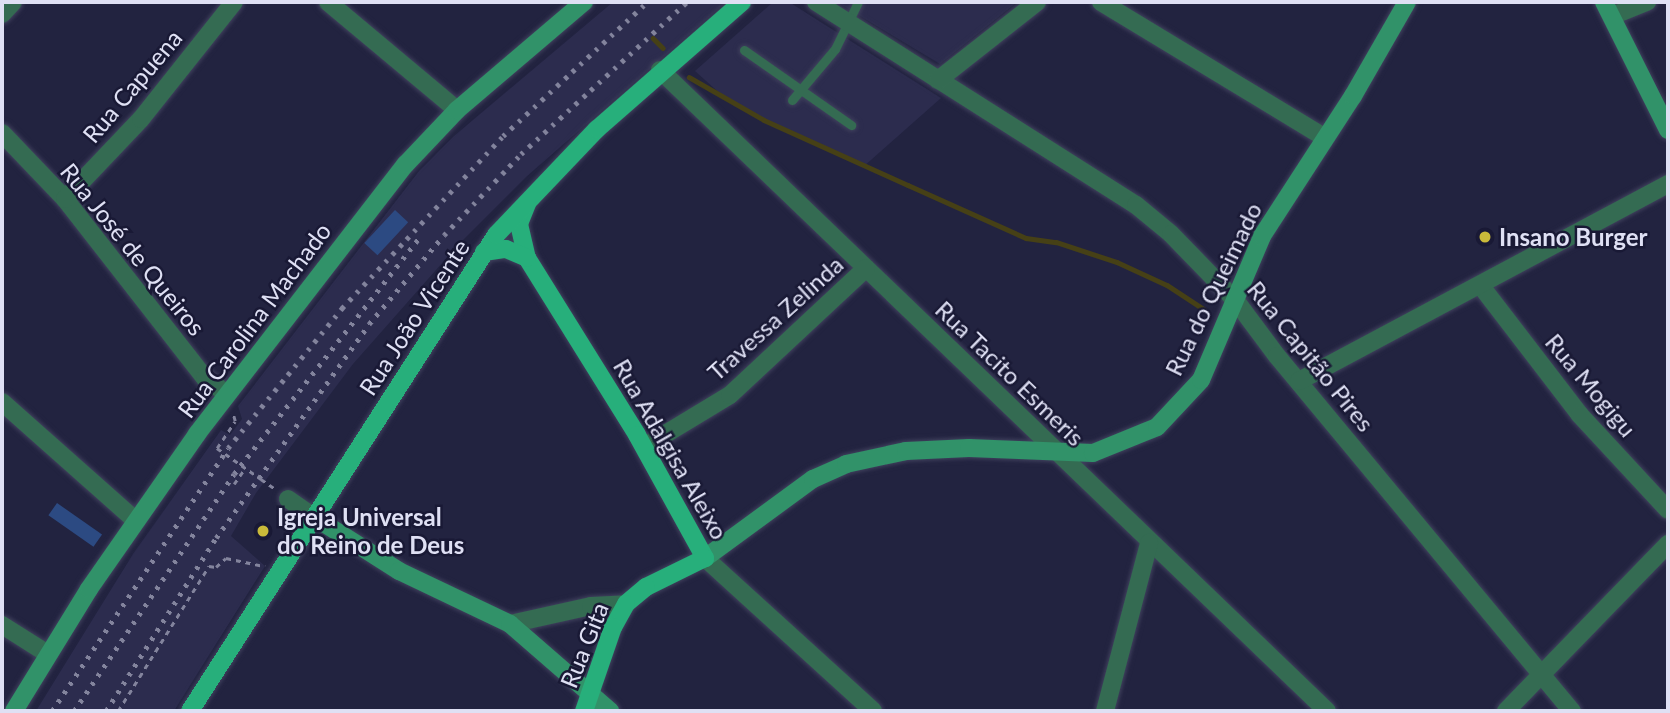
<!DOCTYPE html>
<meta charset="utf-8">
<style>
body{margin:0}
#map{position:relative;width:1670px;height:713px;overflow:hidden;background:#222340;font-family:Lato,sans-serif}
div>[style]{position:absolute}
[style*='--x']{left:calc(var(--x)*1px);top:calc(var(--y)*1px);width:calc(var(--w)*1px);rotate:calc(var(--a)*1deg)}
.built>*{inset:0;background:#2c2c4e}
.stream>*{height:4.5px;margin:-2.25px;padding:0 2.25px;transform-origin:2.25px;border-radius:2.25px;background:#464016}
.building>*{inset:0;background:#2c4a82;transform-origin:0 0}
.path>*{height:2.5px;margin-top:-1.25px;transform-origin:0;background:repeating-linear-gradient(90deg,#83849d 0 5px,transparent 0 10px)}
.roads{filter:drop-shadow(0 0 2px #40415d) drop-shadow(0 0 2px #40415d)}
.service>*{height:9px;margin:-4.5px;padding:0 4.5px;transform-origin:4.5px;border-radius:4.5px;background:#346b52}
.minor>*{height:18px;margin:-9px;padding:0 9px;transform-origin:9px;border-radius:9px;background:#346b52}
.secondary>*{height:18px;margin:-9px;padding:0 9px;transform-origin:9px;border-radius:9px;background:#319269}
.primary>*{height:18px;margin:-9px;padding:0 9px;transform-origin:9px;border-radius:9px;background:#27af7b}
.rail>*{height:4.5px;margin-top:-2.25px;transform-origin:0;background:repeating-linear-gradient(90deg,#83849d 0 3.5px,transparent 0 10.5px)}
.path-bridge>*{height:2.5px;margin-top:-1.25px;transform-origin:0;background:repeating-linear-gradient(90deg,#83849d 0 5px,transparent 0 10px)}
.dots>*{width:19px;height:19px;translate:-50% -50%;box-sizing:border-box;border:4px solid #191935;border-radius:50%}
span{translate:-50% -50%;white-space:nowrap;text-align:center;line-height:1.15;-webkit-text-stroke:5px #191935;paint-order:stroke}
.street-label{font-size:24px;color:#dfe0f4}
.poi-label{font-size:24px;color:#dfe0f4;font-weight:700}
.left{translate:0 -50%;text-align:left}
.frame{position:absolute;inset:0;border:4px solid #dfe0f4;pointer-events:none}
</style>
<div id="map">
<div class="built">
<i style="clip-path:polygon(613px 2px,726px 2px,526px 177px,458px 245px,353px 364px,256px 493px,231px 536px,265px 566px,174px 711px,36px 711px,133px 554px,221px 430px,230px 435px,242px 419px,238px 406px,419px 171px,454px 136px)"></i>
<i style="clip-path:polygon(789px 2px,941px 98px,863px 167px,734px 106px,695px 71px,772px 3px)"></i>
<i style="clip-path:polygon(837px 2px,1017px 2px,940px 64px)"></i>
</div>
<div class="stream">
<i style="--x:653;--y:38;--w:14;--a:45"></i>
<i style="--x:689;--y:77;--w:86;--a:29.8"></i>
<i style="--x:764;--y:120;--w:158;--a:24.3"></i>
<i style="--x:908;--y:185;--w:129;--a:24.2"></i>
<i style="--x:1026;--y:238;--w:30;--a:8"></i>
<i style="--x:1056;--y:242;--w:64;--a:18.2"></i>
<i style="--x:1117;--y:262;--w:55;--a:24.7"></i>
<i style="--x:1167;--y:285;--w:45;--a:33.3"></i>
</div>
<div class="building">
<i style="left:395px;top:210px;width:18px;height:45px;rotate:43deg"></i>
<i style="left:57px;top:503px;width:55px;height:15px;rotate:35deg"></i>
</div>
<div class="path">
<i style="--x:217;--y:448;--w:32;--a:-56"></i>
<i style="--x:235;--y:421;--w:7;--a:-106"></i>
<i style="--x:261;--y:479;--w:19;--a:35"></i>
<i style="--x:234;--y:484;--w:19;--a:-55"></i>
<i style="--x:118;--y:711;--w:171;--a:-57.9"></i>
<i style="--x:209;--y:566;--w:7;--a:8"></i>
<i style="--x:216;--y:567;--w:13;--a:-42"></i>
<i style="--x:226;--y:558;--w:40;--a:12"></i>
</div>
<div class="roads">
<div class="service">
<i style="--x:744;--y:50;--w:131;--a:35"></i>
<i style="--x:792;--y:100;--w:67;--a:-49.9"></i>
<i style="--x:835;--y:49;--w:52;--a:-63.9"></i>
</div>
<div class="minor">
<i style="--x:328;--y:2;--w:168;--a:39.9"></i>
<i style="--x:816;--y:2;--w:379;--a:32.4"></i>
<i style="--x:1136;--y:205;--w:45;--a:39.6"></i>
<i style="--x:1171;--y:234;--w:93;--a:45.9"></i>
<i style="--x:1236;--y:301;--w:69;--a:53.3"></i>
<i style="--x:1277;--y:356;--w:462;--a:50.3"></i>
<i style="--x:1101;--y:2;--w:261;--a:31.2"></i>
<i style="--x:2;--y:14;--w:16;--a:-47"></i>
<i style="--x:1612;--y:16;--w:38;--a:-22"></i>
<i style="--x:660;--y:70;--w:925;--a:43.86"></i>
<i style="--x:938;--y:80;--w:126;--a:-38.2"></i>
<i style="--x:2;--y:133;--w:91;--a:46.3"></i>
<i style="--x:65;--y:199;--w:227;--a:52"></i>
<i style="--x:205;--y:378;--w:27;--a:36"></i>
<i style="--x:65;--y:199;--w:110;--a:-46.5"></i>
<i style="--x:141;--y:119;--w:149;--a:-51.5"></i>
<i style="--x:1481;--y:286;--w:163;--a:52.5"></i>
<i style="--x:1580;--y:415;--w:129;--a:47.2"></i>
<i style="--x:1299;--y:381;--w:418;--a:-28.1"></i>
<i style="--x:2;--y:402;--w:179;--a:41.6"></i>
<i style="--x:644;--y:447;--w:100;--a:-31.2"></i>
<i style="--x:730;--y:395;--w:186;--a:-43"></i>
<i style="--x:288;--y:499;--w:32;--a:35"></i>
<i style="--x:705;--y:558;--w:227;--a:42.3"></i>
<i style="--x:510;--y:624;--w:83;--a:-12.5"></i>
<i style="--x:591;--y:606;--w:35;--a:-3"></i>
<i style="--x:2;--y:625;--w:54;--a:32.2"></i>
<i style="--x:1105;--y:711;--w:174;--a:-75.3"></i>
<i style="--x:1506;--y:711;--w:233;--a:-45.9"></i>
</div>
<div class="secondary">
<i style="--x:1604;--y:2;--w:143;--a:63.4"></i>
<i style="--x:314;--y:517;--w:101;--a:32.4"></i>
<i style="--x:399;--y:571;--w:123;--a:25.5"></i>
<i style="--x:510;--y:624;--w:133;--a:41"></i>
<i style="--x:705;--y:558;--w:134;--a:-36.2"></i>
<i style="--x:813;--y:479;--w:36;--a:-24"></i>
<i style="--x:846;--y:464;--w:61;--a:-12.2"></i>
<i style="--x:906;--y:451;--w:63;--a:-2.7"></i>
<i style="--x:969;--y:448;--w:124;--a:2.3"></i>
<i style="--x:1093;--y:453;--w:69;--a:-22.1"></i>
<i style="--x:1157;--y:427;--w:64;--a:-46.9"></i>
<i style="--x:1201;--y:380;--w:156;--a:-67"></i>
<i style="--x:1262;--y:236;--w:167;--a:-57"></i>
<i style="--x:1353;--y:96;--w:108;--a:-60.1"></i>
<i style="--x:14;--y:711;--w:143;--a:-58.4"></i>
<i style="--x:89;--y:589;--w:189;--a:-55.1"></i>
<i style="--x:197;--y:434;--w:341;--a:-52.3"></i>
<i style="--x:406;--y:164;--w:74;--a:-46.6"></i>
<i style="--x:457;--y:110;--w:167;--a:-40.4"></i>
</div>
<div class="primary">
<i style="--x:527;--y:204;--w:22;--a:112"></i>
<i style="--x:519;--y:224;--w:35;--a:77"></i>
<i style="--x:527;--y:258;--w:208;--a:58.1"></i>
<i style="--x:637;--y:435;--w:141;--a:61.1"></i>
<i style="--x:705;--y:558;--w:66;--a:153.8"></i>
<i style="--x:646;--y:587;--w:26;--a:140"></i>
<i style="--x:626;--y:604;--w:26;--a:119"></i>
<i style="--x:613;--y:627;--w:89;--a:109"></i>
<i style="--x:484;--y:252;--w:22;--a:-8"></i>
<i style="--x:506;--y:249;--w:23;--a:23"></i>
<i style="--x:190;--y:711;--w:566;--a:-57.26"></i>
<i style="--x:496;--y:235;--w:146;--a:-46.4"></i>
<i style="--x:597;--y:129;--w:193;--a:-41.2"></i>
</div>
</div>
<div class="rail">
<i style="--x:52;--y:711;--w:316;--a:-56.2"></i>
<i style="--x:228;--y:448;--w:181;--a:-50.8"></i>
<i style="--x:342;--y:308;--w:236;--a:-46.9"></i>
<i style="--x:503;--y:136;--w:197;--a:-42.9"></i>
<i style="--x:74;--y:711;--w:286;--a:-56"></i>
<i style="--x:234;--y:474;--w:301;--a:-51.9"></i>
<i style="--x:106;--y:711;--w:205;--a:-57.6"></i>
<i style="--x:216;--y:538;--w:263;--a:-54.4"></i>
<i style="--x:369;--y:324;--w:116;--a:-49.9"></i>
<i style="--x:444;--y:235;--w:112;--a:-46.5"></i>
<i style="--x:521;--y:154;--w:225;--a:-42.5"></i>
</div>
<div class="path-bridge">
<i style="--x:217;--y:448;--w:54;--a:35.2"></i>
</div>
<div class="dots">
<i style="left:1485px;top:237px;background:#caba3a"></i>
<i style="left:263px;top:531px;background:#caba3a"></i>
</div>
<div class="street-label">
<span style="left:132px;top:86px;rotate:-50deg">Rua Capuena</span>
<span style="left:133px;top:249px;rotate:51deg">Rua José de Queiros</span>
<span style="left:1213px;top:289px;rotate:-64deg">Rua do Queimado</span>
<span style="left:414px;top:317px;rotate:-57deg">Rua João Vicente</span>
<span style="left:775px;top:318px;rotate:-42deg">Travessa Zelinda</span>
<span style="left:254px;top:320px;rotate:-53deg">Rua Carolina Machado</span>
<span style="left:1311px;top:356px;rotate:51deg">Rua Capitão Pires</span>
<span style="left:1010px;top:373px;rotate:44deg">Rua Tacito Esmeris</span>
<span style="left:1591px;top:385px;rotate:50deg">Rua Mogigu</span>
<span style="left:671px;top:449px;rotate:60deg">Rua Adalgisa Aleixo</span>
<span style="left:584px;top:645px;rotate:-68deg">Rua Gita</span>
</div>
<div class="poi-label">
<span class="left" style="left:1499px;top:237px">Insano Burger</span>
<span class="left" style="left:277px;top:531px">Igreja Universal<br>do Reino de Deus</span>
</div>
<div class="frame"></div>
</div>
